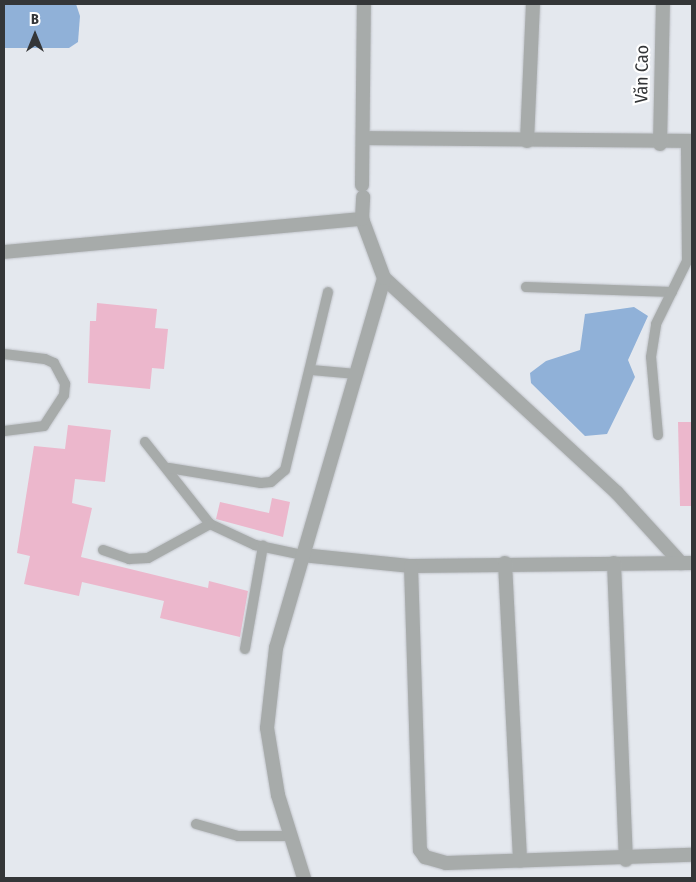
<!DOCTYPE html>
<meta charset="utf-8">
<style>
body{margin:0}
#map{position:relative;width:696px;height:882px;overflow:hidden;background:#e4e8ee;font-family:"Fira Sans Condensed",sans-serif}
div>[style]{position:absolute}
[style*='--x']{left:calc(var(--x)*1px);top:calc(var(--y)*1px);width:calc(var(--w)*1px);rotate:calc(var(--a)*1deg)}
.water>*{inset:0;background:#90b1d8}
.building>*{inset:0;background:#ecb7cc}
.roads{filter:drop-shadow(0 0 1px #c1c4ca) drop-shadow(0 0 1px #c1c4ca)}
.service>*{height:10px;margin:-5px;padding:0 5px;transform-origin:5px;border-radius:5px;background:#a7abaa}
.minor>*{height:14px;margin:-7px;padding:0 7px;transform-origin:7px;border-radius:7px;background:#a7abaa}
.tertiary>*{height:14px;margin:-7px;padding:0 7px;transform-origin:7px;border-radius:7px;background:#a7abaa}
span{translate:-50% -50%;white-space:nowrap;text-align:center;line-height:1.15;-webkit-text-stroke:4.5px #fff;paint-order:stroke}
.street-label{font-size:18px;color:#343638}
.frame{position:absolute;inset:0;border:5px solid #343638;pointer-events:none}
.north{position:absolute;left:10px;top:10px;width:50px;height:50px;-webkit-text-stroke:4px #fff;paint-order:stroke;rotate:0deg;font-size:14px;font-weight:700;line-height:20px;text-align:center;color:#343638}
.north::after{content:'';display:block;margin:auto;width:18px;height:22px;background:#343638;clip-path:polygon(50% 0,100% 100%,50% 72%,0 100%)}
</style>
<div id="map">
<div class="water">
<i style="clip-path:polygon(4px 4px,76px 4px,80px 16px,78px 42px,69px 48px,4px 48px)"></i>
<i style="clip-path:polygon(634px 307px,648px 316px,628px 360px,635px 377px,607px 434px,585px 436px,531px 383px,530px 373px,546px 361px,580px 350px,585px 314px)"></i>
</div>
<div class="building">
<i style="clip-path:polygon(97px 303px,157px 309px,155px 328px,168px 329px,164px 369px,152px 368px,150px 389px,88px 383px,90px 321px,96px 321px)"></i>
<i style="clip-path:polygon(678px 422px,692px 422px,692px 506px,680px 506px)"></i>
<i style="clip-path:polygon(68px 425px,111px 430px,105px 482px,75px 479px,72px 503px,92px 508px,81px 557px,208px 588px,209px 581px,248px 591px,240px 637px,160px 618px,164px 601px,82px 582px,79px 596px,24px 584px,30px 556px,17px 553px,34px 446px,65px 449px)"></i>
<i style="clip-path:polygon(272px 498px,290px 502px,283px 537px,216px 519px,220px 502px,269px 513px)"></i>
</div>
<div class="roads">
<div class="service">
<i style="--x:526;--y:287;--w:146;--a:2"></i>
<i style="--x:4;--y:354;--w:41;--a:7"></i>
<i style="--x:45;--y:359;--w:10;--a:24"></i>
<i style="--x:54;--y:363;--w:24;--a:62"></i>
<i style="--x:65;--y:384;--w:11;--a:95"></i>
<i style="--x:64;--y:395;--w:37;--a:123"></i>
<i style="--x:44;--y:426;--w:40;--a:172.9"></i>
<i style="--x:311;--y:370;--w:46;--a:5"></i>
<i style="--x:658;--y:435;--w:78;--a:-95.1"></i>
<i style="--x:651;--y:357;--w:33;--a:-81"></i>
<i style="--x:656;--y:324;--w:70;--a:-63.8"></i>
<i style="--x:687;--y:261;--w:119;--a:-90.5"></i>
<i style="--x:145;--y:442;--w:105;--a:51.6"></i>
<i style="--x:210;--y:524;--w:50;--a:25"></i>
<i style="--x:255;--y:545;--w:48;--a:12"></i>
<i style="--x:169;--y:468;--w:93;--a:9.3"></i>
<i style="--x:261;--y:483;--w:10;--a:-6"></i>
<i style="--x:271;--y:482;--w:18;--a:-41"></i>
<i style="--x:285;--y:470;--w:183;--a:-76.4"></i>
<i style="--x:103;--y:550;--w:28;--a:19"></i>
<i style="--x:129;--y:559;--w:19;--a:-3"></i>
<i style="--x:148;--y:558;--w:71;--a:-28.7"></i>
<i style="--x:245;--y:649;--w:105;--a:-80.1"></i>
<i style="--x:196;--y:824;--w:44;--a:15.9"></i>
<i style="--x:238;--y:836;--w:53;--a:0"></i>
</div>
<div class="minor">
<i style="--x:364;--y:138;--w:328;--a:0.5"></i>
<i style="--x:527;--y:141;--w:137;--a:-87.5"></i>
<i style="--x:660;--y:144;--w:140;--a:-88.8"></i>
<i style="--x:4;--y:252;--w:360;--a:-5.3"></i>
<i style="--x:384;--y:278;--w:317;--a:42.7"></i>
<i style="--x:617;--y:493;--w:95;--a:47.6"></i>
<i style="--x:302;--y:555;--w:110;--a:5.8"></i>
<i style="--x:411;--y:566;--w:281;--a:-0.6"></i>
<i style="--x:505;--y:563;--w:298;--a:87.1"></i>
<i style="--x:614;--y:563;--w:297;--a:87.7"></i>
<i style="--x:411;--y:566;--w:284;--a:88.2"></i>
<i style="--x:420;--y:850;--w:9;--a:54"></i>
<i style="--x:425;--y:857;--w:22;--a:16"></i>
<i style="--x:446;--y:863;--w:246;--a:-1.9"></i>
<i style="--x:304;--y:878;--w:87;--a:-107.4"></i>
<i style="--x:278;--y:795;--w:68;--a:-99.3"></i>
<i style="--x:267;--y:728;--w:81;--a:-83.6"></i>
<i style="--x:276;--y:648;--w:385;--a:-73.7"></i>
<i style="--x:384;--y:278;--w:63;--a:-110.4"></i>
<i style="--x:362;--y:219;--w:22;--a:-87"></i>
</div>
<div class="tertiary">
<i style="--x:362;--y:185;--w:181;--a:-89.4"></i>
</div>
</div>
<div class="street-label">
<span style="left:642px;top:74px;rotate:-89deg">Văn Cao</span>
</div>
<div class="frame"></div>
<div class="north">B</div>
</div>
